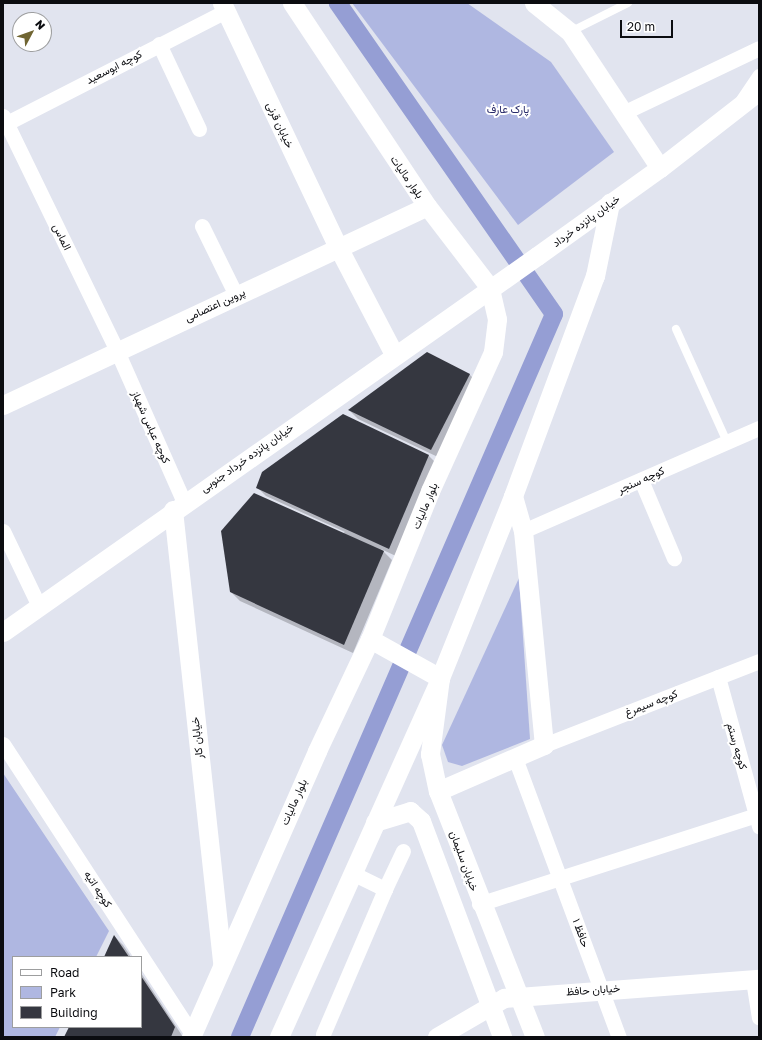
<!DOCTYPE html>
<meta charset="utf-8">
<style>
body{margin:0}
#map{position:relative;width:762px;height:1040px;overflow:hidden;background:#e1e4ef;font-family:"Golos Text",Vazirmatn,sans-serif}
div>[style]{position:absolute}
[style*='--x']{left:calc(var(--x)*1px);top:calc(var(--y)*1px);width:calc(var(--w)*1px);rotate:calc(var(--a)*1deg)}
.green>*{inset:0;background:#afb7e1}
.shadow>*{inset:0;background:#0003}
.canal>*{height:18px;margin:-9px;padding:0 9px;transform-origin:9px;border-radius:9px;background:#959ed4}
.building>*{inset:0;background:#353740}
.service>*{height:8px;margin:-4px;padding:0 4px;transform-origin:4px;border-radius:4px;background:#fff}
.minor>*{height:15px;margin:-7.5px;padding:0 7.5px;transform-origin:7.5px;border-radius:7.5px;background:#fff}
.tertiary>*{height:19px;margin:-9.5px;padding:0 9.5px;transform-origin:9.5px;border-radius:9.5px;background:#fff}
span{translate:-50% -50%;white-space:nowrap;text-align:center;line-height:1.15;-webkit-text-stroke:4px #fff;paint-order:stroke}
.street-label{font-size:11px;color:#0b0c10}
.park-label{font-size:11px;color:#272969}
.frame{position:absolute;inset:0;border:4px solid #0b0c10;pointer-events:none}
.legend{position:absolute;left:12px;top:956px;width:130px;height:72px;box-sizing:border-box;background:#fff;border:1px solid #9d9e9f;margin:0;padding:5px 7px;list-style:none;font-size:12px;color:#0b0c10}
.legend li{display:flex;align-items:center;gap:8px;height:20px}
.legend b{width:20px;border:1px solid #9d9e9f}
.north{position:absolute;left:12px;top:12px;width:40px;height:40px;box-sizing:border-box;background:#fff;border:1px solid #9d9e9f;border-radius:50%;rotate:49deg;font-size:11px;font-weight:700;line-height:16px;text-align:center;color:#0b0c10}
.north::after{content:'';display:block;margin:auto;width:14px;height:18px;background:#706532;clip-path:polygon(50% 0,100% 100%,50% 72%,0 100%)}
.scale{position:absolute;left:620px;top:20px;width:53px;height:18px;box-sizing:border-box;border:2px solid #0b0c10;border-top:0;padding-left:5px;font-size:12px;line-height:14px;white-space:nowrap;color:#0b0c10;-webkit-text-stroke:3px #fff;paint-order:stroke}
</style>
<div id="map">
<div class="green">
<i style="clip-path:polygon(352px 3px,467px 3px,551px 62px,614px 152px,518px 225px)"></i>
<i style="clip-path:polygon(519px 578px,530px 739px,462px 766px,448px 762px,442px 745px)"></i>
<i style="clip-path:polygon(3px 773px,109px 931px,96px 957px,13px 957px,13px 1027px,60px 1027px,55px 1037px,3px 1037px)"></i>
</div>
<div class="shadow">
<i style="clip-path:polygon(469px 374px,478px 383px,440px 458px,358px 419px,349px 410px)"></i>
<i style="clip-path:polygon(429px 456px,438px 465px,398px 557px,381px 549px,392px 560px,353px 653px,240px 601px,231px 592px,345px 532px,266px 496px,257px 487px)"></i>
<i style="clip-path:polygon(115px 937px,123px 945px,131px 957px,105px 957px)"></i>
<i style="clip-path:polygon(141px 973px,183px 1037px,65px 1037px,70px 1027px,141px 1027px)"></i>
</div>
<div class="canal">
<i style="--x:240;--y:1037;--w:788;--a:-66.52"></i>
<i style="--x:554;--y:314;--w:379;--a:-124.8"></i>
</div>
<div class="building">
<i style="clip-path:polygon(427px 352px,470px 374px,431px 450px,348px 410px)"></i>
<i style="clip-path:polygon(343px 414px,429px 455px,389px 549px,256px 488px,262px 472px)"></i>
<i style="clip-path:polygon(254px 493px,384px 551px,344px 645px,230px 592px,221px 531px)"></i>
<i style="clip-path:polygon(114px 935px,129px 957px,104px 957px)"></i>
<i style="clip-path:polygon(141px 976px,175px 1027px,171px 1037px,64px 1037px,69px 1027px,141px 1027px)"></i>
</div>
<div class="service">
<i style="--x:570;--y:32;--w:65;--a:-26.6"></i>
<i style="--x:676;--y:329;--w:124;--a:65.7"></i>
</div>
<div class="minor">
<i style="--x:159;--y:44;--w:94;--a:64.8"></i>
<i style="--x:743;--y:100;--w:29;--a:-56"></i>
<i style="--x:625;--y:112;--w:148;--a:-25.5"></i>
<i style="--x:3;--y:116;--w:261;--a:64.1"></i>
<i style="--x:117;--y:351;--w:165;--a:66.1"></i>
<i style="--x:3;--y:125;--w:250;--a:-27.1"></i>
<i style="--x:202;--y:226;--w:77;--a:63.8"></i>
<i style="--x:641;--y:480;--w:85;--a:67.1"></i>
<i style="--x:3;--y:531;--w:83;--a:64.4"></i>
<i style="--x:523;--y:531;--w:257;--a:-23.6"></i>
<i style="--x:718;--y:677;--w:155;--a:74.6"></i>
<i style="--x:3;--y:744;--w:346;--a:56.9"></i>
<i style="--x:544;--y:745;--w:231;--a:-21.3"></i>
<i style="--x:515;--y:758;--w:298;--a:69.6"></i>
<i style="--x:352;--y:873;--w:37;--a:26"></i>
<i style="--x:385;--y:889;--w:42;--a:-64.7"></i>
<i style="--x:479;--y:904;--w:291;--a:-17.8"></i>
<i style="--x:753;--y:980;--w:38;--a:81"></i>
<i style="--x:323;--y:1034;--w:158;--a:-66.8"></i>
</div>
<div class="tertiary">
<i style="--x:222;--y:3;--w:270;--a:64.6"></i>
<i style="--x:338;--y:247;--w:121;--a:62.4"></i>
<i style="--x:534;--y:3;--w:46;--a:38.9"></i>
<i style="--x:570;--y:32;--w:163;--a:56.5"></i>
<i style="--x:3;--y:405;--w:468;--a:-25.1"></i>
<i style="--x:173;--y:510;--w:457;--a:83.8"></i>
<i style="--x:3;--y:632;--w:653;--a:-35.15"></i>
<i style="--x:537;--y:256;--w:151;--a:-35.6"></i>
<i style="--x:660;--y:168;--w:125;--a:-37.9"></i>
<i style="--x:370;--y:639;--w:80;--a:29.1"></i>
<i style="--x:440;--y:678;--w:77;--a:97.5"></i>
<i style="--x:430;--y:754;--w:38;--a:78"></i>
<i style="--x:438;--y:791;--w:264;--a:68.5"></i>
<i style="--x:438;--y:791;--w:116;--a:-23.5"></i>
<i style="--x:544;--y:745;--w:215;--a:-95.6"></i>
<i style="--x:523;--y:531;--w:36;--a:-106"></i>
<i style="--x:375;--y:822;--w:37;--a:-17"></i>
<i style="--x:410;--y:811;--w:15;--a:42"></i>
<i style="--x:421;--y:821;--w:231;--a:69.4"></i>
<i style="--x:191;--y:1037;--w:313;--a:-66.2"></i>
<i style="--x:317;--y:751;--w:124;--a:-64.7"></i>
<i style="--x:370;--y:639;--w:160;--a:-67.9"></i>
<i style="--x:430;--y:491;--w:153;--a:-65.6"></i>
<i style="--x:493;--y:352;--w:33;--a:-83"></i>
<i style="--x:497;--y:319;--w:32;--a:-103"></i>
<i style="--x:490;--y:288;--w:103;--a:-127.5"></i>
<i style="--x:427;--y:206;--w:244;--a:-123.6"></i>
<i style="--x:279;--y:1037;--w:393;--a:-65.8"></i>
<i style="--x:440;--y:678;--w:196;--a:-68.1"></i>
<i style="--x:513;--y:496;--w:235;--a:-69.6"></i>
<i style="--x:595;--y:276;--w:75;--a:-78.4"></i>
<i style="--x:437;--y:1037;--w:78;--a:-30.2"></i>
<i style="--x:504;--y:998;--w:256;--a:-4.3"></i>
</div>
<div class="street-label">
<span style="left:114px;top:67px;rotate:-27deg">کوچه ابوسعید</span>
<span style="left:280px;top:125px;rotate:65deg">خیابان قرنی</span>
<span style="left:407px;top:177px;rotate:55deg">بلوار مالیات</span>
<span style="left:586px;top:221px;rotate:-36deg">خیابان پانزده خرداد</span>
<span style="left:62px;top:237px;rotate:64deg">الماس</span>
<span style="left:215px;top:305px;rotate:-25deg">پروین اعتصامی</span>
<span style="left:151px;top:427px;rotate:66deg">کوچه عباس شهباز</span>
<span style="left:247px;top:458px;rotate:-35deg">خیابان پانزده خرداد جنوبی</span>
<span style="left:641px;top:480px;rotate:-24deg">کوچه سنجر</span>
<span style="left:425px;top:506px;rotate:-67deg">بلوار مالیات</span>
<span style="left:651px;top:703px;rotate:-21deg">کوچه سیمرغ</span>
<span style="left:197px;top:738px;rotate:-96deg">خیابان کار</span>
<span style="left:737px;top:746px;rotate:74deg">کوچه رستم</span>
<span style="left:294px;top:802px;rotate:-66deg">بلوار مالیات</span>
<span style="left:464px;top:861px;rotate:70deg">خیابان سلیمان</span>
<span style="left:98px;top:889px;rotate:57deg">کوچه اتیه</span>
<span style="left:581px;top:933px;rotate:70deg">حافظ ۱</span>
<span style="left:593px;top:990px;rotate:-4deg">خیابان حافظ</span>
</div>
<div class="park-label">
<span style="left:508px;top:109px">پارک عارف</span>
</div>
<div class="frame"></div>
<ul class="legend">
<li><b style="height:5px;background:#fff"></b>Road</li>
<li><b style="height:11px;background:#afb7e1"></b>Park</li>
<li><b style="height:11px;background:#353740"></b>Building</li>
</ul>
<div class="north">N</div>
<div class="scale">20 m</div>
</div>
